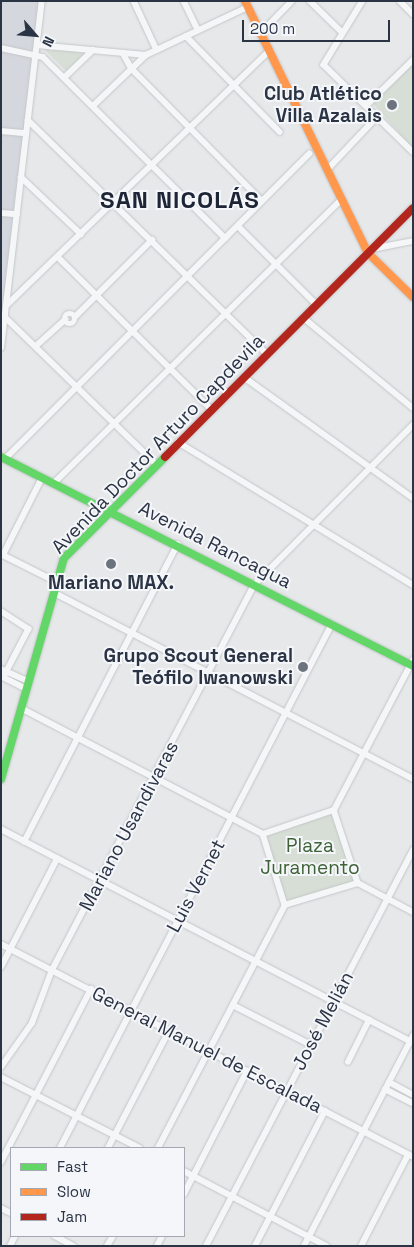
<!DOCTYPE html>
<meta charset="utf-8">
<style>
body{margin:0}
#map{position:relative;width:414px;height:1247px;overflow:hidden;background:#e6e8ea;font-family:"Space Grotesk",sans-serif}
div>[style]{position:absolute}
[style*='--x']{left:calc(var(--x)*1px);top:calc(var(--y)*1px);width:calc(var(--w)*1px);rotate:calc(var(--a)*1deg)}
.built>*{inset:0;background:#d4d7dd}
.green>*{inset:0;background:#d6ded6;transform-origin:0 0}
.roads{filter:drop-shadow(0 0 1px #c4c6c8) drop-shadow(0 0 1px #c4c6c8)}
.street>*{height:5.5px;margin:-2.75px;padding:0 2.75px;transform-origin:2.75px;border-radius:2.75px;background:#f5f6f7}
.street>.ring{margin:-2.75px;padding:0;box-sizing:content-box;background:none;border:5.5px solid #f5f6f7;border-radius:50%}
.fast>*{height:8px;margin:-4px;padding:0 4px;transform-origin:4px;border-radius:4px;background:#63d668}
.slow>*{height:8px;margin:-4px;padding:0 4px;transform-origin:4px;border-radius:4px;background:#ff974d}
.jam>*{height:8px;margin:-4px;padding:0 4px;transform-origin:4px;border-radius:4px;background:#b3261e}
.dots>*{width:14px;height:14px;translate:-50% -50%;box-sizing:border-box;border:2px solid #f4f6f9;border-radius:50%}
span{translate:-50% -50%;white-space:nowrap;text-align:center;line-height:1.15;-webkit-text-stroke:4px #f4f6f9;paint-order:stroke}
.poi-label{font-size:19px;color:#2b3445;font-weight:700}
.right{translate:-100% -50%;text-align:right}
.street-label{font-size:19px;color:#2b3445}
.park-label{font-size:19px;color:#3f6138}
.district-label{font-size:24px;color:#1d2536;font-weight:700;letter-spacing:1px}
.frame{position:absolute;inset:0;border:2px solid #2b3445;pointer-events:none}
.legend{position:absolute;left:10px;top:1147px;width:175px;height:90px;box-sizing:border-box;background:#f4f6f9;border:1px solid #a4a8b1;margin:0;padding:6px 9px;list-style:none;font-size:15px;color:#2b3445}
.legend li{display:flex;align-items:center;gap:10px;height:25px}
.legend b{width:25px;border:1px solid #a4a8b1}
.north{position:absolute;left:10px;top:10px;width:50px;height:50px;-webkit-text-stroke:4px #f4f6f9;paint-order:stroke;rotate:117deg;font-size:14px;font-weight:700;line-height:20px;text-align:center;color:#2b3445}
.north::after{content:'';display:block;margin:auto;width:18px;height:22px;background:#2b3445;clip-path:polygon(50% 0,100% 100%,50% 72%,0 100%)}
.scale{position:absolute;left:242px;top:20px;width:148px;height:22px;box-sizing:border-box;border:2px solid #2b3445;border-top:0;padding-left:6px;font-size:15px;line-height:18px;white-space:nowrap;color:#2b3445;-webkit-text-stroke:4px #f4f6f9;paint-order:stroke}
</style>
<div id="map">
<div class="built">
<i style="clip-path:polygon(1px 1px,41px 1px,1px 333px)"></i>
</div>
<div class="green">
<i style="clip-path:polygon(44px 49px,85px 53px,66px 71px)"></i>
<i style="clip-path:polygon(413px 63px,413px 148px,372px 103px)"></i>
<i style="left:334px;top:810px;width:77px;height:75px;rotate:72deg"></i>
</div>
<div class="roads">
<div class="street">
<i style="--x:134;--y:1;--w:54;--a:64.9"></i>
<i style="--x:184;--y:1;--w:32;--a:64"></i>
<i style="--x:310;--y:1;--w:45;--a:44.1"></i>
<i style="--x:363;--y:1;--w:75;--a:121.4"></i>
<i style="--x:324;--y:65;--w:124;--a:44.3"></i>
<i style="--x:400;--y:1;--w:18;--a:45"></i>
<i style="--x:260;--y:34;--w:46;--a:-45.9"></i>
<i style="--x:186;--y:36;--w:134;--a:45.6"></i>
<i style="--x:37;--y:45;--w:109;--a:5.2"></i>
<i style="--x:1;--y:48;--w:43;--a:12.1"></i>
<i style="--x:43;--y:57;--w:257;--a:44.8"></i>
<i style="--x:123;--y:53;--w:18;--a:61"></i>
<i style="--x:132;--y:69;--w:185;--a:45.4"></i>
<i style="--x:64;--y:78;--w:40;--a:-44"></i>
<i style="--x:93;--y:106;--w:74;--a:-43.9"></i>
<i style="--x:146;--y:55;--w:113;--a:-25.2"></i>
<i style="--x:366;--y:106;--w:66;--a:-44.4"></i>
<i style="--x:28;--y:120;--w:334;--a:44.4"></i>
<i style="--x:1;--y:131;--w:25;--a:5"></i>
<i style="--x:327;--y:170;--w:73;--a:-46.7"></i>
<i style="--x:21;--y:177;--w:83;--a:43.5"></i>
<i style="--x:1;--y:213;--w:16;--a:4"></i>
<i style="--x:238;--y:226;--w:112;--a:45"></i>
<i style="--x:372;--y:249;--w:42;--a:-11"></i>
<i style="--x:58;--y:257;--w:216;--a:44.8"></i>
<i style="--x:7;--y:305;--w:365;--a:-44.1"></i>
<i class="ring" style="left:65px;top:314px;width:4.5px;height:4.5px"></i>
<i style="--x:5;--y:317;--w:211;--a:44.2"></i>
<i style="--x:75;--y:317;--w:109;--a:-45"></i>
<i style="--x:304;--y:318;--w:141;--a:39.5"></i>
<i style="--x:37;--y:345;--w:38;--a:-42"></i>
<i style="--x:1;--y:348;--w:349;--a:-83.3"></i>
<i style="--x:244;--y:377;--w:208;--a:35.6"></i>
<i style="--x:178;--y:442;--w:275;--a:31.3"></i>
<i style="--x:5;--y:459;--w:431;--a:-45.1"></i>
<i style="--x:53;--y:484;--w:404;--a:-44.6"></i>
<i style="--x:1;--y:554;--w:60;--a:26.6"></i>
<i style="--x:3;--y:555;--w:86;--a:-63.1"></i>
<i style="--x:53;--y:592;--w:406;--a:27.4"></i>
<i style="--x:1;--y:611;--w:33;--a:33"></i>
<i style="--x:29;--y:629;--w:54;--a:117.5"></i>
<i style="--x:1;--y:669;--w:30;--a:24"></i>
<i style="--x:1;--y:676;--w:28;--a:27"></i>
<i style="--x:21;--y:708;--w:273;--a:27.5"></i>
<i style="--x:334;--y:810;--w:170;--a:-62.2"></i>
<i style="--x:334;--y:810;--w:77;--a:71.8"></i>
<i style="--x:1;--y:829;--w:464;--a:27.4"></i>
<i style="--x:263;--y:834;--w:75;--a:-18.7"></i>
<i style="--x:263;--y:834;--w:74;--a:72.8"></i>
<i style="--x:24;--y:842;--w:335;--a:-62.7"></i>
<i style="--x:358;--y:883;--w:62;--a:27.8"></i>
<i style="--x:285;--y:905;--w:76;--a:-16.8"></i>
<i style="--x:1;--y:944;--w:464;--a:27.3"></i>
<i style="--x:1;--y:967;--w:122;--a:-62.6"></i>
<i style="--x:233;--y:1005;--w:88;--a:27.1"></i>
<i style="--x:348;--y:1062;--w:47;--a:-63.4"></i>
<i style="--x:1;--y:1067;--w:54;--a:-54.8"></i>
<i style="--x:32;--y:1023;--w:57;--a:-69.3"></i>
<i style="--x:52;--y:970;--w:436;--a:-62.3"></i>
<i style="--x:255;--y:584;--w:224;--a:-45.2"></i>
<i style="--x:1;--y:1077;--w:156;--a:27.1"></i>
<i style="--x:389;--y:1082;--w:27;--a:28"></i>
<i style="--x:385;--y:1089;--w:31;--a:27"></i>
<i style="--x:60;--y:1148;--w:590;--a:-62.57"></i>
<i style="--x:108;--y:1148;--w:132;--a:-62.5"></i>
<i style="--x:158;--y:1148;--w:274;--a:-62.4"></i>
<i style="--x:1;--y:1162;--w:195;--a:-62.5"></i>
<i style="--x:184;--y:1171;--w:161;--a:27.7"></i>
<i style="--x:184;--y:1194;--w:138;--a:-62.9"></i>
<i style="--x:1;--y:1208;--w:11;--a:27"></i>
<i style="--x:55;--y:1236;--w:21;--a:28"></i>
<i style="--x:10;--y:1246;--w:11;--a:-63"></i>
<i style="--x:107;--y:1246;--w:12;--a:-59"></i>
<i style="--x:157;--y:1246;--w:11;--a:-63"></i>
<i style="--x:206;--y:1246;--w:447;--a:-62.4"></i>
<i style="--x:255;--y:1246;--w:152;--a:-62.6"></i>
<i style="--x:304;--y:1246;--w:237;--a:-62.6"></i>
<i style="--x:361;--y:1246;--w:102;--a:-62.7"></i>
</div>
<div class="fast">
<i style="--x:1;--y:457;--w:462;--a:26.9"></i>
<i style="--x:1;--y:779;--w:230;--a:-74.1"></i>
<i style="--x:64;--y:558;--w:143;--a:-45"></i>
</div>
<div class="slow">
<i style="--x:245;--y:1;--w:280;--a:64"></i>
<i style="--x:368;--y:253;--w:63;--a:44.4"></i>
</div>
<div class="jam">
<i style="--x:165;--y:457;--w:351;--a:-45.1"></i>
</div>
</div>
<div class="dots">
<i style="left:392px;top:105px;background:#6c737f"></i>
<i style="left:111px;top:564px;background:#6c737f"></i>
<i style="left:303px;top:667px;background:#6c737f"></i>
</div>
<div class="poi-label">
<span class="right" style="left:382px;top:105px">Club Atlético<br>Villa Azalais</span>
<span style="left:111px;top:583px">Mariano MAX.</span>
<span class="right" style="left:293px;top:667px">Grupo Scout General<br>Teófilo Iwanowski</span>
</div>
<div class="street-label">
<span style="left:158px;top:444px;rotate:-46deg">Avenida Doctor Arturo Capdevila</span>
<span style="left:215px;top:545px;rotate:27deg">Avenida Rancagua</span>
<span style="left:129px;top:826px;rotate:-62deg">Mariano Usandivaras</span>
<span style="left:196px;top:886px;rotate:-62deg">Luis Vernet</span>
<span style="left:323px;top:1021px;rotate:-62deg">José Melián</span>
<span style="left:207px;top:1050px;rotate:27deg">General Manuel de Escalada</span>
</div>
<div class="park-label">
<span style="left:310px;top:857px">Plaza<br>Juramento</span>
</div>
<div class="district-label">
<span style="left:180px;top:200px">SAN NICOLÁS</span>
</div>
<div class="frame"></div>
<ul class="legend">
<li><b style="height:6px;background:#63d668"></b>Fast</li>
<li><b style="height:6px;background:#ff974d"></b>Slow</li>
<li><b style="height:6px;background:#b3261e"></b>Jam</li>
</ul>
<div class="north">N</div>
<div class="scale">200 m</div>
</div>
